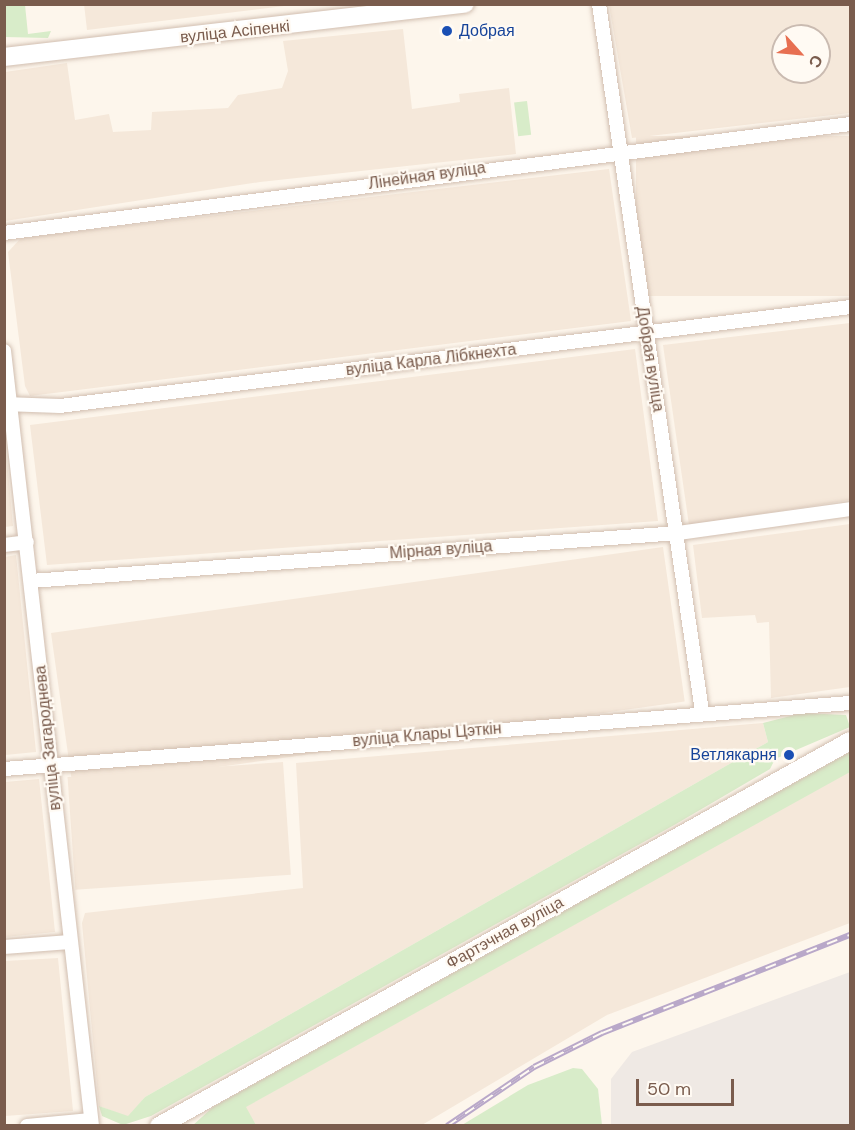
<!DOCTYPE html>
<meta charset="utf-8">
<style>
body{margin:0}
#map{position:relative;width:855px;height:1130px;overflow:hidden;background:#fdf6ec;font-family:"DM Sans",sans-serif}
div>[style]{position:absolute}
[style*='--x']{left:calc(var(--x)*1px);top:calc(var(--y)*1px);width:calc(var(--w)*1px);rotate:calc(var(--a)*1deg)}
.residential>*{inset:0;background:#f5e8da;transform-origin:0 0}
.industrial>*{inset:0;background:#efe9e4}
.green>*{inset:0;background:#d8ecc9;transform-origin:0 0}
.roads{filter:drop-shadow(0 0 2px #d1beb0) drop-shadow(0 0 2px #d1beb0)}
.street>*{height:14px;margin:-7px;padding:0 7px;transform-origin:7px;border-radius:7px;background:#fff}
.secondary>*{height:18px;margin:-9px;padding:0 9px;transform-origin:9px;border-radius:9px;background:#fff}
.rail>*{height:6px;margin-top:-3px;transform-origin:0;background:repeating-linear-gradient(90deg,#fffaf3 0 11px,#b9a8c9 0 22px);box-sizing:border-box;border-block:2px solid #b9a8c9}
.dots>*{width:16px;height:16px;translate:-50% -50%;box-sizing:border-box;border:3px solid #fffaf3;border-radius:50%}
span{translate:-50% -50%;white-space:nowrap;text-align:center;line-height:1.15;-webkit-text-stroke:4.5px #fffaf3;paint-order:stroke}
.transit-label{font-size:16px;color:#164399}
.left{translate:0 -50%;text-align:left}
.right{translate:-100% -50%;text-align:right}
.street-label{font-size:16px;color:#7a5c4d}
.frame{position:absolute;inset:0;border:6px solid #7a5c4d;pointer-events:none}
.north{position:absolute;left:771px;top:24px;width:60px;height:60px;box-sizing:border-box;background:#fffaf3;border:2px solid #cabbb1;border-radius:50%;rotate:117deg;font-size:16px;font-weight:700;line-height:24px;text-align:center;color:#7a5c4d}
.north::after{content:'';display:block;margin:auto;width:21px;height:27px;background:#e76f51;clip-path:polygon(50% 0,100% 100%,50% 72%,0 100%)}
.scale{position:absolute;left:636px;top:1079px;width:98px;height:27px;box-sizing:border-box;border:3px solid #7a5c4d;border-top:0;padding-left:8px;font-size:18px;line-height:21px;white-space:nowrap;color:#7a5c4d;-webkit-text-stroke:4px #fffaf3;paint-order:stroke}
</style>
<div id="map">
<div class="residential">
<i style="clip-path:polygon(84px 4px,292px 4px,292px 5px,87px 30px)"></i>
<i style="clip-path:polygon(evenodd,609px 5px,850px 5px,850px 113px,632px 138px,609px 5px,783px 36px,819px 36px,819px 72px,783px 72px,783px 36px)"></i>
<i style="clip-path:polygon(403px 29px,412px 109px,460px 102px,459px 94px,509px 88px,516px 154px,260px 182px,5px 221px,5px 72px,67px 63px,75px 120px,109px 114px,113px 132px,151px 130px,152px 112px,228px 108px,238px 95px,282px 88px,288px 71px,283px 41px)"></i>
<i style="left:850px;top:136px;width:160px;height:214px;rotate:90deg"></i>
<i style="clip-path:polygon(609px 169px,631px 321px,30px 396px,25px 386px,8px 252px,21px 238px)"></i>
<i style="clip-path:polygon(850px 323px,850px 500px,689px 525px,663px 345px)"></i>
<i style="clip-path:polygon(635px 349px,658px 521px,47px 565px,30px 425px)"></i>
<i style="clip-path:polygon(4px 427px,13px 526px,5px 527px,4px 527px)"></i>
<i style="clip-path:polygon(850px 524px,850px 687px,771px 698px,769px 622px,757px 623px,755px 615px,702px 618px,693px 545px)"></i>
<i style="left:663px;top:547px;width:156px;height:618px;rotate:82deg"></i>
<i style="clip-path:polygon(16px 555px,36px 752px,5px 755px,5px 557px)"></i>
<i style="clip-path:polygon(763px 723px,768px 742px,145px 1097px,128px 1117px,99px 1106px,82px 923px,85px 913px,303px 888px,296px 763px)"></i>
<i style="left:283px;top:762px;width:113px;height:216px;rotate:86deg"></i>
<i style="clip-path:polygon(850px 771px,850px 923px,607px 1015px,422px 1125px,256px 1125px,245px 1107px)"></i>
<i style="clip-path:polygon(39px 779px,55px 932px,5px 937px,5px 782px)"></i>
<i style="clip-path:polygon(58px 958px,73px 1111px,5px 1116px,5px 961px)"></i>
</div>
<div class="industrial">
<i style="clip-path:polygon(850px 972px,850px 1125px,611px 1125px,611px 1079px,632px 1052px)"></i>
</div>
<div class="green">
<i style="clip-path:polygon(5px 4px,25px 5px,28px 34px,51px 31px,48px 38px,5px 37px)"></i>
<i style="left:527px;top:101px;width:34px;height:13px;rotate:83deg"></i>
<i style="clip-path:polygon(802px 713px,846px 715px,850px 727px,775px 759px,770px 769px,676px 824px,151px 1116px,123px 1125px,102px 1116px,99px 1106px,128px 1116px,145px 1097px,768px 742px,763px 723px)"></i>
<i style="clip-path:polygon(850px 752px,850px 772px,246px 1107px,256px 1125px,192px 1126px,213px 1107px)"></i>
<i style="clip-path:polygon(573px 1068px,582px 1069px,598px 1089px,602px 1125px,462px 1125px,528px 1085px)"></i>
</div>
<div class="roads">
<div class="street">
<i style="--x:599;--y:4;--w:715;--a:81.72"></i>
<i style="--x:4;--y:233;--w:853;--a:-7.34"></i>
<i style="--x:4;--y:351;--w:780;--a:83.52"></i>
<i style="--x:4;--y:404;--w:56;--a:2"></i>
<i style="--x:60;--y:406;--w:796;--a:-7.14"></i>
<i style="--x:4;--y:545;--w:23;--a:-7"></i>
<i style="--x:31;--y:581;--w:649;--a:-4.24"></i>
<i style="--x:678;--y:533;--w:174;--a:-7.9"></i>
<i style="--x:4;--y:769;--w:849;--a:-4.46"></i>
<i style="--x:4;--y:947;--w:66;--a:-4.3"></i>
<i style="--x:27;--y:1126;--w:64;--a:-5.4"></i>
</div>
<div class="secondary">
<i style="--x:4;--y:57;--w:464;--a:-6.6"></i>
<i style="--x:159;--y:1126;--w:791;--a:-29.12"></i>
</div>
</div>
<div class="rail">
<i style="--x:447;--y:1126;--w:105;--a:-34.1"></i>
<i style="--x:534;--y:1067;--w:76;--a:-26.6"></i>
<i style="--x:602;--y:1033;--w:267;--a:-21.6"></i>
</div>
<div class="dots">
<i style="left:447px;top:31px;background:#1a4fb4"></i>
<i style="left:789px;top:755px;background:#1a4fb4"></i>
</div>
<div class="transit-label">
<span class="left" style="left:459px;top:31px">Добрая</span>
<span class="right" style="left:777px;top:755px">Ветлякарня</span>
</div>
<div class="street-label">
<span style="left:235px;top:32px;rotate:-6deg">вуліца Асіпенкі</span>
<span style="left:427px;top:176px;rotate:-8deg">Лінейная вуліца</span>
<span style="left:650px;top:359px;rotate:81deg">Добрая вуліца</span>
<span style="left:431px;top:360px;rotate:-7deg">вуліца Карла Лібкнехта</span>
<span style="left:441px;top:550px;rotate:-4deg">Мірная вуліца</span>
<span style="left:427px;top:735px;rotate:-5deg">вуліца Клары Цэткін</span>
<span style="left:48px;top:738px;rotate:-96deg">вуліца Загароднева</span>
<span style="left:505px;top:933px;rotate:-29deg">Фартэчная вуліца</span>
</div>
<div class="frame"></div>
<div class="north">С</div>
<div class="scale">50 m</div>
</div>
